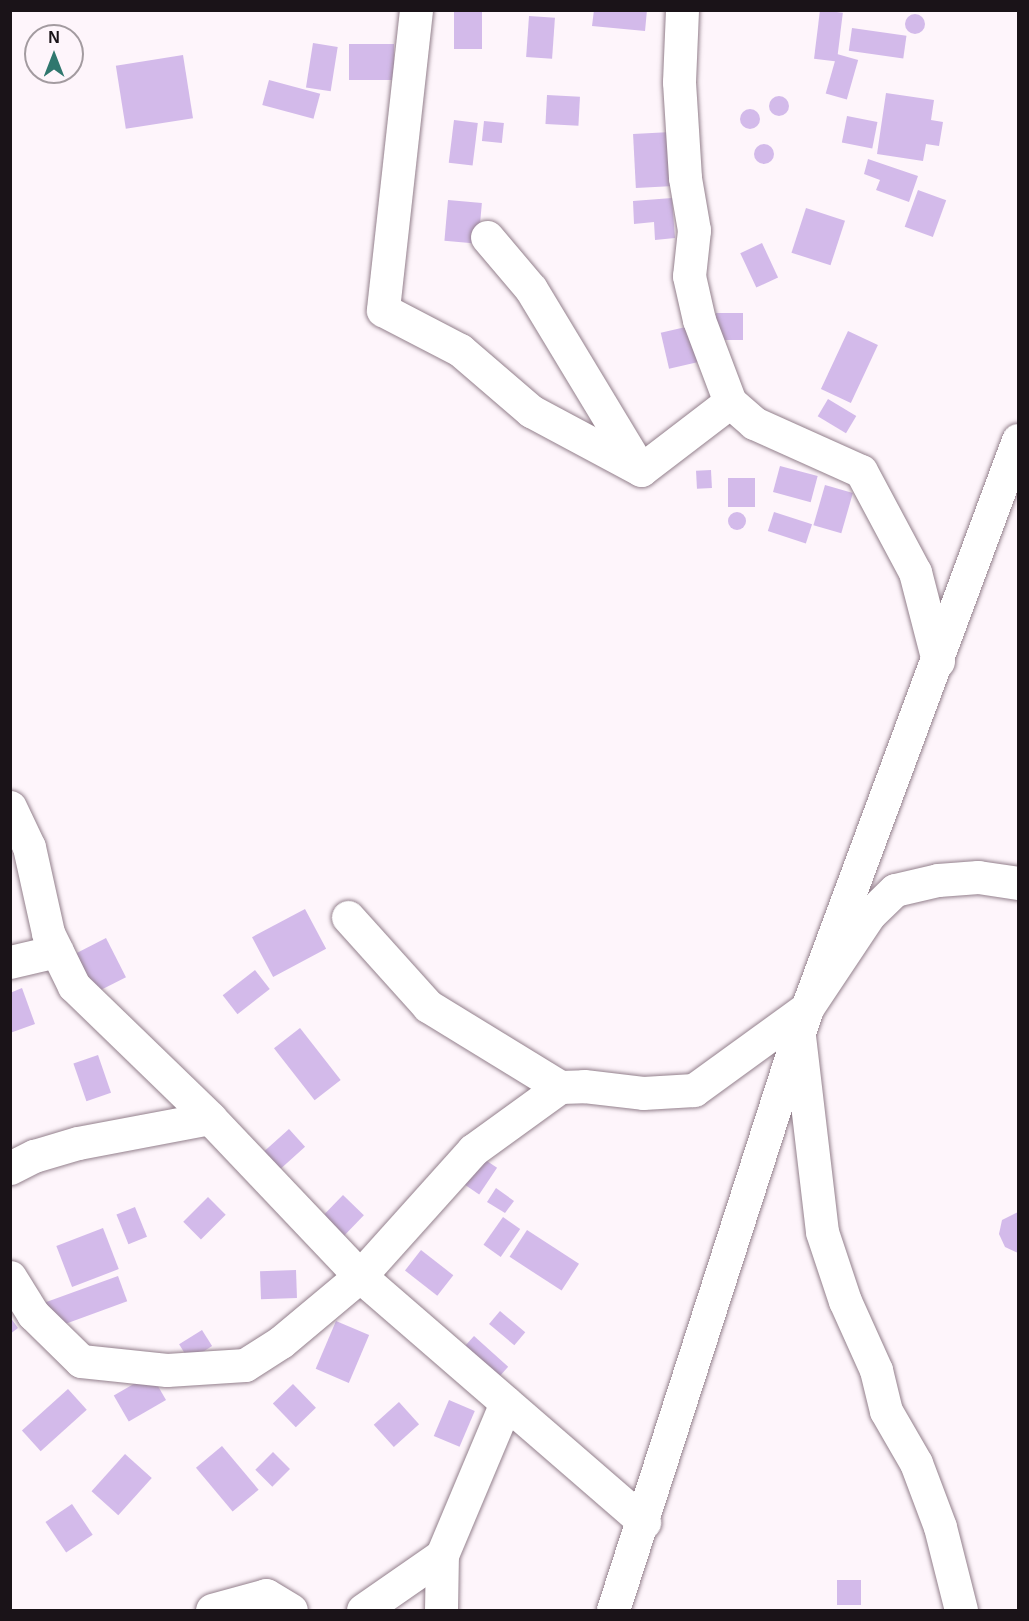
<!DOCTYPE html>
<style>
body{margin:0}
#map{position:relative;width:1029px;height:1621px;overflow:hidden;background:#fef5fb;font-family:Arial,sans-serif}
div>[style]{position:absolute}
[style*='--x']{left:calc(var(--x)*1px);top:calc(var(--y)*1px);width:calc(var(--w)*1px);rotate:calc(var(--a)*1deg)}
.building>*{inset:0;background:#d3baea;transform-origin:0 0}
.round{border-radius:50%}
.roads{filter:drop-shadow(0 0 2px #93808c) drop-shadow(0 0 2px #93808c)}
.minor>*{height:33px;margin:-16.5px;padding:0 16.5px;transform-origin:16.5px;border-radius:16.5px;background:#fff}
.major>*{height:33px;margin:-16.5px;padding:0 16.5px;transform-origin:16.5px;border-radius:16.5px;background:#fff}
span{translate:-50% -50%;white-space:nowrap;text-align:center;line-height:1.15;-webkit-text-stroke:4.5px #fef5fb;paint-order:stroke}
.frame{position:absolute;inset:0;border:12px solid #1a1318;pointer-events:none}
.north{position:absolute;left:24px;top:24px;width:60px;height:60px;box-sizing:border-box;background:#fef5fb;border:2px solid #a39ba0;border-radius:50%;rotate:0deg;font-size:16px;font-weight:700;line-height:24px;text-align:center;color:#1a1318}
.north::after{content:'';display:block;margin:auto;width:21px;height:27px;background:#30776e;clip-path:polygon(50% 0,100% 100%,50% 72%,0 100%)}
</style>
<div id="map">
<div class="building">
<i style="left:454px;top:10px;width:28px;height:39px"></i>
<i style="clip-path:polygon(594px 10px,647px 10px,645px 31px,592px 26px)"></i>
<i style="left:820px;top:10px;width:23px;height:49px;rotate:7deg"></i>
<i class="round" style="left:905px;top:14px;width:20px;height:20px"></i>
<i style="left:529px;top:16px;width:26px;height:41px;rotate:4deg"></i>
<i style="left:852px;top:28px;width:55px;height:23px;rotate:8deg"></i>
<i style="left:313px;top:43px;width:25px;height:45px;rotate:9deg"></i>
<i style="left:349px;top:44px;width:45px;height:36px"></i>
<i style="left:837px;top:54px;width:22px;height:41px;rotate:16deg"></i>
<i style="left:183px;top:55px;width:64px;height:68px;rotate:81deg"></i>
<i style="left:269px;top:80px;width:53px;height:26px;rotate:15deg"></i>
<i style="clip-path:polygon(886px 93px,934px 100px,931px 120px,943px 122px,939px 146px,926px 144px,923px 161px,877px 154px)"></i>
<i style="left:547px;top:95px;width:33px;height:29px;rotate:3deg"></i>
<i class="round" style="left:769px;top:96px;width:20px;height:20px"></i>
<i class="round" style="left:740px;top:109px;width:20px;height:20px"></i>
<i style="left:847px;top:116px;width:31px;height:27px;rotate:11deg"></i>
<i style="left:454px;top:120px;width:24px;height:43px;rotate:7deg"></i>
<i style="left:484px;top:121px;width:20px;height:20px;rotate:6deg"></i>
<i style="left:671px;top:132px;width:54px;height:38px;rotate:87deg"></i>
<i class="round" style="left:754px;top:144px;width:20px;height:20px"></i>
<i style="clip-path:polygon(868px 159px,918px 176px,909px 202px,876px 190px,880px 180px,864px 174px)"></i>
<i style="left:918px;top:190px;width:30px;height:39px;rotate:20deg"></i>
<i style="clip-path:polygon(672px 198px,675px 238px,655px 240px,654px 222px,634px 224px,633px 201px)"></i>
<i style="left:448px;top:200px;width:34px;height:41px;rotate:5deg"></i>
<i style="left:806px;top:208px;width:41px;height:47px;rotate:18deg"></i>
<i style="left:762px;top:243px;width:38px;height:24px;rotate:65deg"></i>
<i style="left:716px;top:313px;width:27px;height:27px"></i>
<i style="left:690px;top:326px;width:37px;height:30px;rotate:77deg"></i>
<i style="left:848px;top:331px;width:33px;height:64px;rotate:25deg"></i>
<i style="left:828px;top:399px;width:33px;height:20px;rotate:31deg"></i>
<i style="left:780px;top:466px;width:39px;height:27px;rotate:15deg"></i>
<i style="left:711px;top:470px;width:18px;height:15px;rotate:87deg"></i>
<i style="left:728px;top:478px;width:27px;height:29px"></i>
<i style="left:825px;top:485px;width:29px;height:42px;rotate:16deg"></i>
<i class="round" style="left:728px;top:512px;width:18px;height:18px"></i>
<i style="left:774px;top:512px;width:40px;height:20px;rotate:18deg"></i>
<i style="left:305px;top:909px;width:45px;height:60px;rotate:62deg"></i>
<i style="left:106px;top:938px;width:44px;height:35px;rotate:63deg"></i>
<i style="left:255px;top:970px;width:24px;height:41px;rotate:52deg"></i>
<i style="clip-path:polygon(22px 988px,35px 1024px,10px 1033px,10px 993px)"></i>
<i style="left:300px;top:1028px;width:66px;height:33px;rotate:52deg"></i>
<i style="left:98px;top:1055px;width:40px;height:26px;rotate:71deg"></i>
<i style="left:289px;top:1129px;width:24px;height:40px;rotate:48deg"></i>
<i style="left:478px;top:1155px;width:23px;height:32px;rotate:34deg"></i>
<i style="clip-path:polygon(496px 1188px,514px 1201px,505px 1213px,487px 1202px)"></i>
<i style="left:343px;top:1195px;width:29px;height:33px;rotate:44deg"></i>
<i style="left:208px;top:1197px;width:25px;height:35px;rotate:45deg"></i>
<i style="left:135px;top:1207px;width:32px;height:20px;rotate:68deg"></i>
<i style="clip-path:polygon(1018px 1212px,1018px 1253px,1005px 1247px,999px 1234px,1002px 1220px)"></i>
<i style="left:503px;top:1217px;width:21px;height:34px;rotate:35deg"></i>
<i style="left:103px;top:1228px;width:44px;height:50px;rotate:69deg"></i>
<i style="left:527px;top:1230px;width:62px;height:32px;rotate:33deg"></i>
<i style="left:421px;top:1250px;width:41px;height:26px;rotate:38deg"></i>
<i style="left:296px;top:1270px;width:28px;height:36px;rotate:88deg"></i>
<i style="left:118px;top:1276px;width:27px;height:77px;rotate:70deg"></i>
<i style="left:500px;top:1311px;width:33px;height:17px;rotate:40deg"></i>
<i style="clip-path:polygon(10px 1317px,18px 1328px,10px 1334px)"></i>
<i style="left:336px;top:1321px;width:36px;height:52px;rotate:23deg"></i>
<i style="left:202px;top:1330px;width:19px;height:27px;rotate:58deg"></i>
<i style="left:474px;top:1336px;width:46px;height:23px;rotate:42deg"></i>
<i style="left:151px;top:1374px;width:30px;height:43px;rotate:60deg"></i>
<i style="left:293px;top:1384px;width:33px;height:28px;rotate:46deg"></i>
<i style="left:68px;top:1389px;width:28px;height:62px;rotate:48deg"></i>
<i style="left:449px;top:1400px;width:28px;height:39px;rotate:23deg"></i>
<i style="left:399px;top:1402px;width:30px;height:34px;rotate:48deg"></i>
<i style="left:222px;top:1446px;width:57px;height:34px;rotate:50deg"></i>
<i style="left:273px;top:1452px;width:24px;height:25px;rotate:45deg"></i>
<i style="left:125px;top:1454px;width:36px;height:50px;rotate:42deg"></i>
<i style="left:72px;top:1504px;width:37px;height:32px;rotate:56deg"></i>
<i style="left:861px;top:1580px;width:25px;height:24px;rotate:90deg"></i>
</div>
<div class="roads">
<div class="minor">
<i style="--x:416;--y:10;--w:302;--a:96.3"></i>
<i style="--x:383;--y:310;--w:87;--a:27.5"></i>
<i style="--x:460;--y:350;--w:94;--a:40.7"></i>
<i style="--x:531;--y:411;--w:125;--a:28.2"></i>
<i style="--x:641;--y:470;--w:112;--a:-37.4"></i>
<i style="--x:682;--y:10;--w:72;--a:92.4"></i>
<i style="--x:679;--y:82;--w:96;--a:86.4"></i>
<i style="--x:685;--y:178;--w:53;--a:80.2"></i>
<i style="--x:694;--y:230;--w:46;--a:96.2"></i>
<i style="--x:689;--y:276;--w:45;--a:77.2"></i>
<i style="--x:699;--y:320;--w:88;--a:69.3"></i>
<i style="--x:730;--y:402;--w:32;--a:41"></i>
<i style="--x:754;--y:423;--w:117;--a:24.2"></i>
<i style="--x:861;--y:471;--w:115;--a:61.9"></i>
<i style="--x:915;--y:572;--w:92;--a:75.5"></i>
<i style="--x:487;--y:237;--w:68;--a:49.8"></i>
<i style="--x:531;--y:289;--w:209;--a:58.9"></i>
<i style="--x:10;--y:807;--w:44;--a:64.6"></i>
<i style="--x:29;--y:847;--w:88;--a:77.5"></i>
<i style="--x:48;--y:933;--w:59;--a:63.9"></i>
<i style="--x:74;--y:986;--w:190;--a:44.1"></i>
<i style="--x:210;--y:1118;--w:218;--a:46.5"></i>
<i style="--x:360;--y:1276;--w:376;--a:40.9"></i>
<i style="--x:348;--y:917;--w:120;--a:48"></i>
<i style="--x:428;--y:1006;--w:155;--a:31.5"></i>
<i style="--x:10;--y:962;--w:48;--a:-13.2"></i>
<i style="--x:799;--y:1036;--w:197;--a:83.3"></i>
<i style="--x:822;--y:1232;--w:73;--a:71.6"></i>
<i style="--x:845;--y:1301;--w:76;--a:65.8"></i>
<i style="--x:876;--y:1370;--w:42;--a:76.3"></i>
<i style="--x:886;--y:1411;--w:60;--a:60"></i>
<i style="--x:916;--y:1463;--w:68;--a:69.4"></i>
<i style="--x:940;--y:1527;--w:86;--a:75.8"></i>
<i style="--x:10;--y:1168;--w:27;--a:-27"></i>
<i style="--x:34;--y:1156;--w:46;--a:-16.5"></i>
<i style="--x:78;--y:1143;--w:134;--a:-10.7"></i>
<i style="--x:10;--y:1277;--w:44;--a:58.1"></i>
<i style="--x:33;--y:1314;--w:67;--a:44.4"></i>
<i style="--x:81;--y:1361;--w:86;--a:6"></i>
<i style="--x:167;--y:1370;--w:78;--a:-3.7"></i>
<i style="--x:245;--y:1365;--w:43;--a:-32.6"></i>
<i style="--x:281;--y:1342;--w:103;--a:-39.9"></i>
<i style="--x:360;--y:1276;--w:169;--a:-48.1"></i>
<i style="--x:473;--y:1150;--w:107;--a:-35.9"></i>
<i style="--x:560;--y:1087;--w:24;--a:-2"></i>
<i style="--x:584;--y:1086;--w:59;--a:6.8"></i>
<i style="--x:643;--y:1093;--w:51;--a:-3.4"></i>
<i style="--x:694;--y:1090;--w:140;--a:-36"></i>
<i style="--x:807;--y:1008;--w:112;--a:-56.3"></i>
<i style="--x:869;--y:915;--w:36;--a:-44"></i>
<i style="--x:895;--y:890;--w:44;--a:-13.1"></i>
<i style="--x:938;--y:880;--w:40;--a:-4.3"></i>
<i style="--x:978;--y:877;--w:40;--a:8.5"></i>
<i style="--x:212;--y:1610;--w:56;--a:-15.5"></i>
<i style="--x:266;--y:1595;--w:29;--a:31"></i>
<i style="--x:363;--y:1610;--w:96;--a:-34.8"></i>
<i style="--x:441;--y:1610;--w:55;--a:-89"></i>
<i style="--x:442;--y:1555;--w:165;--a:-67.2"></i>
</div>
<div class="major">
<i style="--x:613;--y:1610;--w:632;--a:-72.14"></i>
<i style="--x:807;--y:1008;--w:606;--a:-69.62"></i>
</div>
</div>
<div class="frame"></div>
<div class="north">N</div>
</div>
